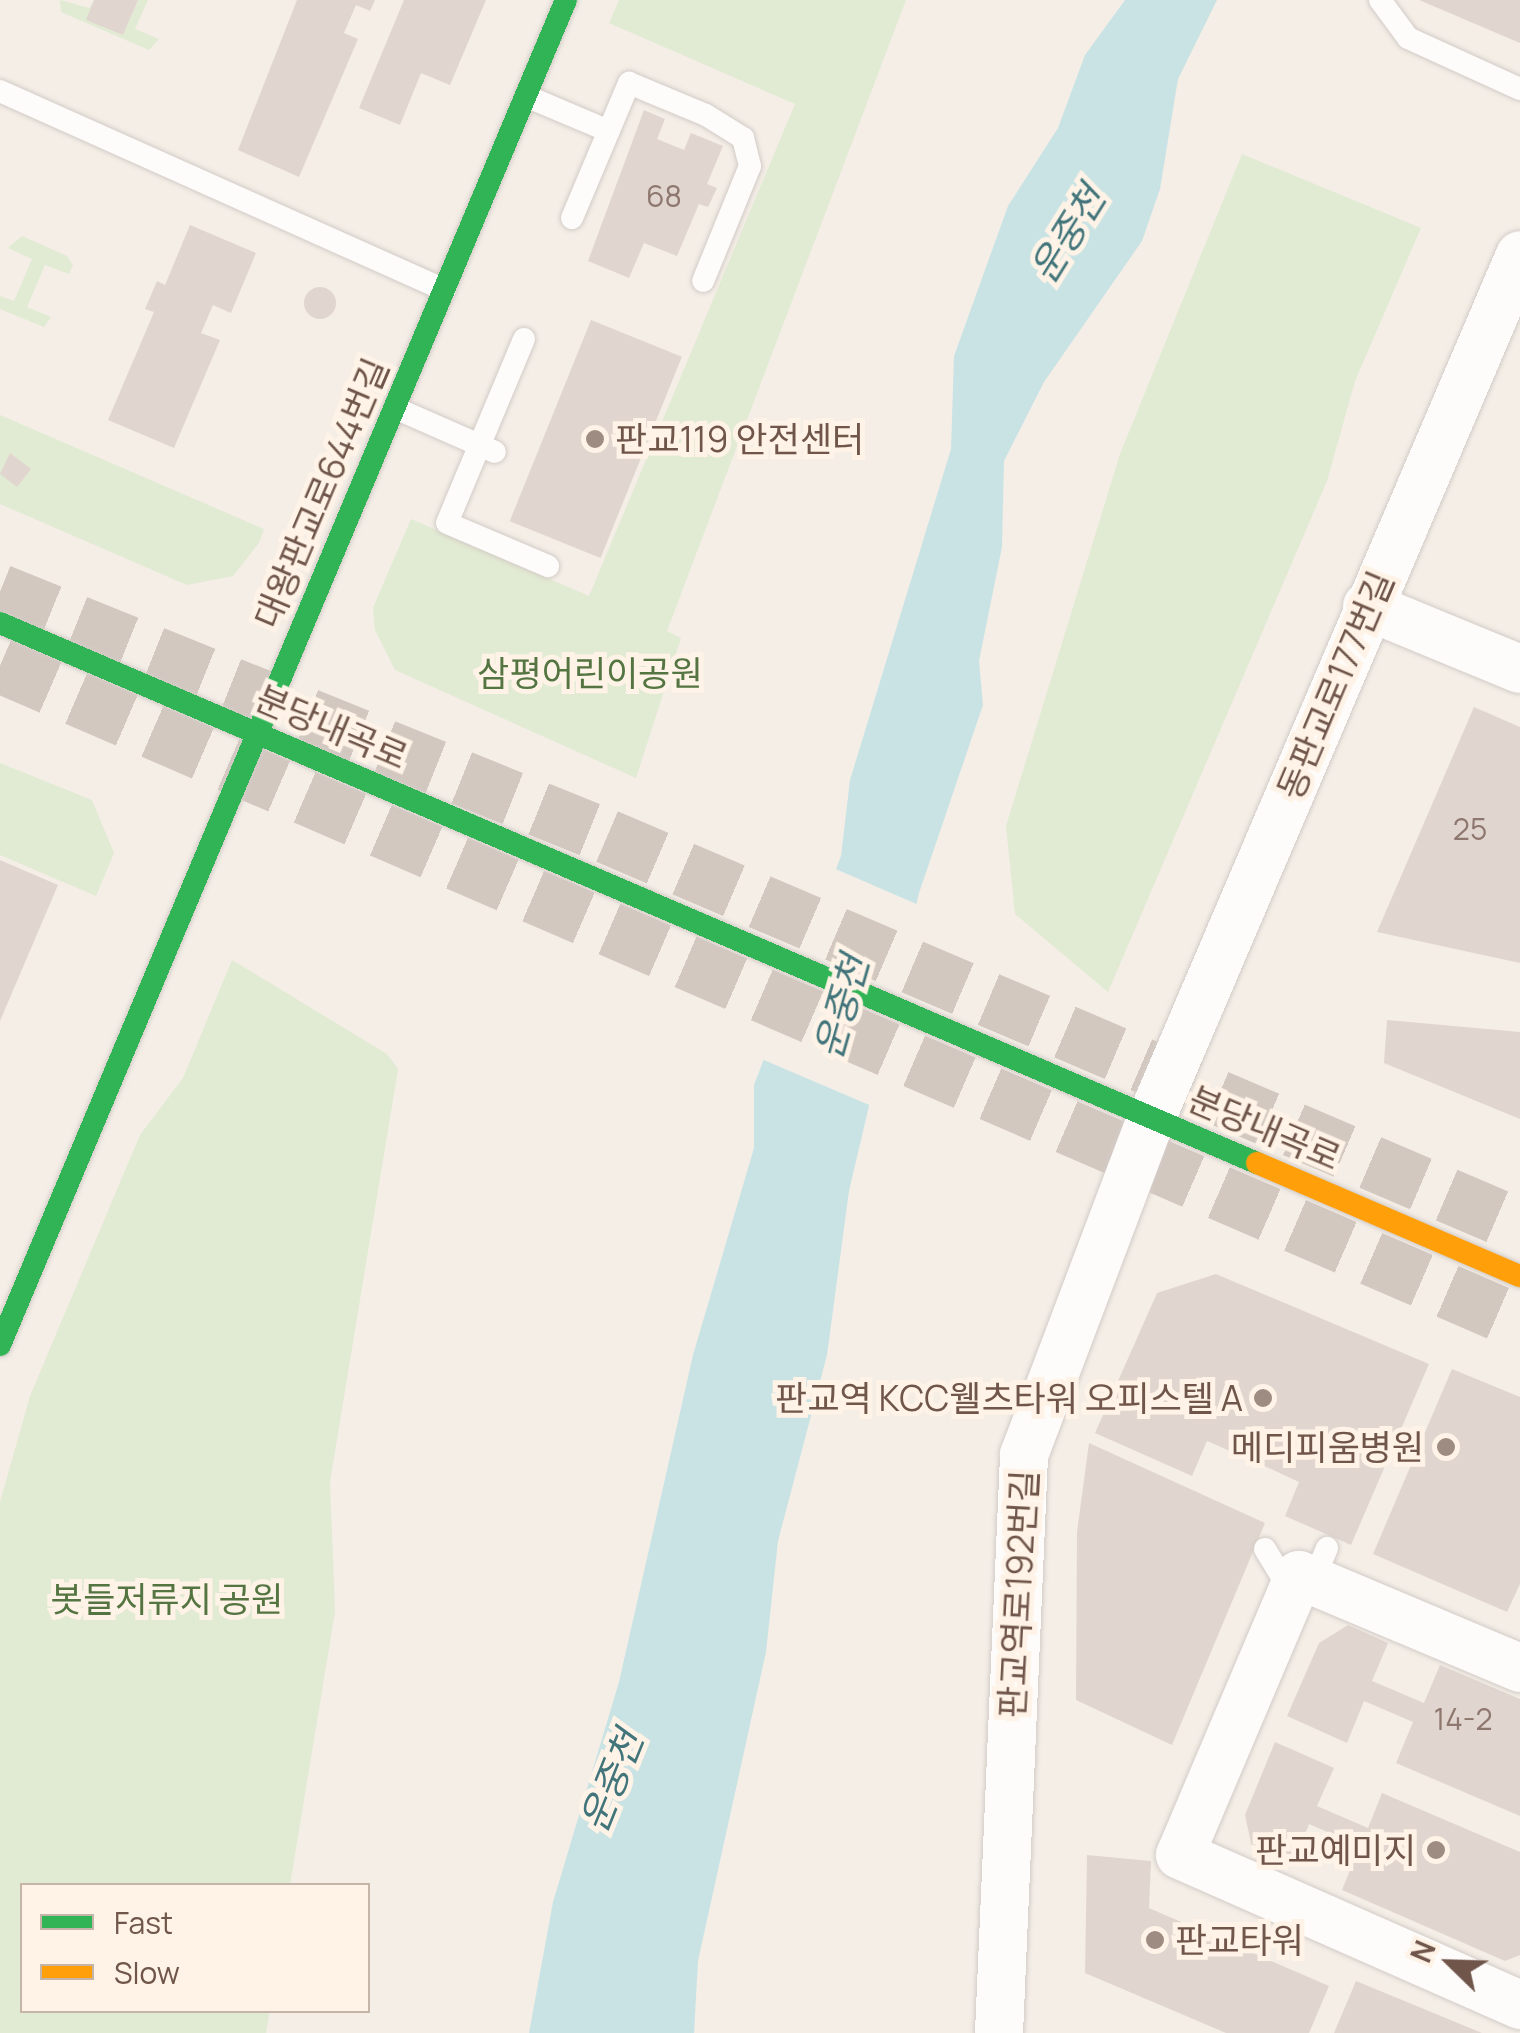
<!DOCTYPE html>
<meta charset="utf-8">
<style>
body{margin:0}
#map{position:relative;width:1520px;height:2033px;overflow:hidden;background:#f4eee7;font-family:Manrope,"Noto Sans KR",sans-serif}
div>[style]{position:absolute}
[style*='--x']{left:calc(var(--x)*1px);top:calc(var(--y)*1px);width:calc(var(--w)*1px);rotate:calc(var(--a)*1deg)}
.green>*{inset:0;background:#e1ead2}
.water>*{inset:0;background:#c9e3e4}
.pier>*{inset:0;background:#f4eee7}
.building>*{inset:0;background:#e0d6cf;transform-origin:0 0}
.round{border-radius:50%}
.highway-tunnel>*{height:55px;margin-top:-27.5px;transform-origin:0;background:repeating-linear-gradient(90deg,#d3c8c0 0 55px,transparent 0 83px)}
.roads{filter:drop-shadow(0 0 2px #d3cbc6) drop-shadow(0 0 2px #d3cbc6)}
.lane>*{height:22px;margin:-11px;padding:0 11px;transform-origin:11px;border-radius:11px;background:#fdfcfb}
.street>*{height:48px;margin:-24px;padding:0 24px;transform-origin:24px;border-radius:24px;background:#fdfcfb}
.fast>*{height:22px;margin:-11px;padding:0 11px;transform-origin:11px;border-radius:11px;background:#30b455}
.slow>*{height:22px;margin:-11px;padding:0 11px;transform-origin:11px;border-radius:11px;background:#ff9f0a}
.dots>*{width:28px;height:28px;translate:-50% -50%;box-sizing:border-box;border:5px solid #fef3e6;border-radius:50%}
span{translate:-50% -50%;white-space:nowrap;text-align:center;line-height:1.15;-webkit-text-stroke:10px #fef3e6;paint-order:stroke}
.number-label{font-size:30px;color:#8e776e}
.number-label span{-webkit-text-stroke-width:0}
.poi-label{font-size:35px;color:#70554a}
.left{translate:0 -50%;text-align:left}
.right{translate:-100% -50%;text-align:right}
.street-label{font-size:35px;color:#70554a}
.park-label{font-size:35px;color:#547542}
.water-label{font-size:38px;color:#42757b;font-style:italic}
.legend{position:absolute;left:20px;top:1883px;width:350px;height:130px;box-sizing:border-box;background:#fef3e6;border:2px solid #c5b4a8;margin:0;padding:12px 18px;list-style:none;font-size:30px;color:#70554a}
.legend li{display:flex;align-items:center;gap:20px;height:50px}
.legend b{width:50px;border:2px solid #c5b4a8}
.north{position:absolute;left:1400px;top:1913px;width:100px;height:100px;-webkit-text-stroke:8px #fef3e6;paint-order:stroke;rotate:293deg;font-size:28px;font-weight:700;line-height:40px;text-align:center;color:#70554a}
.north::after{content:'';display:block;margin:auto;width:35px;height:45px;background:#70554a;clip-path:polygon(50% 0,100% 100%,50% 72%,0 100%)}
</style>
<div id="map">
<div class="green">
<i style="clip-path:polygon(60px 0,89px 8px,94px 0,87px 20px,123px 35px,138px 0,148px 0,135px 29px,159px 39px,149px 50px,61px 12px)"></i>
<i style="clip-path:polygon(619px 0,906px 0,667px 631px,681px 638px,636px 778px,395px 670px,375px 630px,373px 608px,411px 519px,589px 596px,795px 104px,609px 23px)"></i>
<i style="clip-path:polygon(1242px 154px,1421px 228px,1355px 381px,1327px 481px,1108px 992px,1015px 914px,1006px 826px,1120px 454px)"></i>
<i style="clip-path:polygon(22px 236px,67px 256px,73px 265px,69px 274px,45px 265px,27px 307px,51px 317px,44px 327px,0 309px,0 296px,14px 301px,32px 259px,8px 248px)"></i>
<i style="clip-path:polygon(0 415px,264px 529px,259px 543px,233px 576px,187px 585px,0 504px)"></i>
<i style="clip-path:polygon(0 763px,92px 800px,114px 853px,96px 896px,0 855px)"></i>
<i style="clip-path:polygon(232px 960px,387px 1054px,398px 1069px,330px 1482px,335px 1612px,290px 1885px,22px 1886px,22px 2010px,270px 2011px,266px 2033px,0 2033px,0 1502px,30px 1396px,140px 1135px,183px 1078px)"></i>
</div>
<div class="water">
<i style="clip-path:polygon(1125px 0,1217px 0,1178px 79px,1160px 189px,1142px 241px,1044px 382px,1004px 461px,1002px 547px,979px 661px,983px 705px,919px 893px,849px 1191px,827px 1355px,778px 1541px,766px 1652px,698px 1961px,694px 2033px,529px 2033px,553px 1902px,619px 1682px,693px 1355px,754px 1148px,754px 1085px,841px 856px,850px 780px,951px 449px,954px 356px,1008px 206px,1058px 128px,1085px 55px)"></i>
</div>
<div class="pier">
<i style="clip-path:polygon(831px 867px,921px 906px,874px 1107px,759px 1058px)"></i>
</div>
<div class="building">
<i style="clip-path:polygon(94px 0,138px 0,123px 35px,86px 20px)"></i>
<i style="clip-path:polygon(297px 0,375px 0,370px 11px,356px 5px,344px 33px,358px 39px,299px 177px,238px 150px)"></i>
<i style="clip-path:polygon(404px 0,486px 0,450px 85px,421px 73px,400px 125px,359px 108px)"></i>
<i style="clip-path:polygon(1419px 0,1520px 0,1520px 43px)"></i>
<i style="clip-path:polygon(644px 110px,665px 119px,657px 139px,684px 150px,691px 133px,723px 146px,707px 184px,717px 188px,708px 207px,699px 204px,677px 256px,644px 243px,629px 278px,588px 261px)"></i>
<i style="clip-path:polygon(190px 225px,256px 253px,231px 313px,213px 305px,201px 333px,220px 340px,174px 448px,108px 420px,154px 312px,145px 309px,157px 281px,165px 285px)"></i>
<i class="round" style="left:304px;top:287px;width:32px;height:32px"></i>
<i style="left:591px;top:320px;width:98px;height:217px;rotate:22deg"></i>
<i style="clip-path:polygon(10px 453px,31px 469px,17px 487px,0 474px)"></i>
<i style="clip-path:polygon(1474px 707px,1520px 727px,1520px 963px,1377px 932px)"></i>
<i style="clip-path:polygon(0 860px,58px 885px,0 1021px)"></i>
<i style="clip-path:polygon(1387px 1020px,1520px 1032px,1520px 1119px,1384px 1063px)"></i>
<i style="clip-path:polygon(1216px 1274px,1429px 1364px,1351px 1545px,1285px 1516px,1299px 1482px,1260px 1464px,1207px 1441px,1192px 1476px,1095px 1433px,1157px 1293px)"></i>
<i style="clip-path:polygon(1452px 1369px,1520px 1397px,1520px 1584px,1507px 1612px,1373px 1554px)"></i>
<i style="clip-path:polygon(1089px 1443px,1265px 1523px,1172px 1745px,1076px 1700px,1077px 1532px)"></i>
<i style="clip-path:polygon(1348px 1625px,1388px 1643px,1372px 1681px,1424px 1703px,1440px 1665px,1520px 1699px,1520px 1816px,1396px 1763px,1413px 1722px,1364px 1701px,1347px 1743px,1287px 1716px,1319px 1643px)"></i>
<i style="clip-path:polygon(1275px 1742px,1334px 1768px,1317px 1806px,1368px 1828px,1382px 1793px,1520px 1852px,1520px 1955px,1505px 1961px,1342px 1890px,1360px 1846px,1309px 1824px,1293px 1866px,1252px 1848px,1245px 1815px)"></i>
<i style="clip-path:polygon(1087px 1855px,1151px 1861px,1149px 1908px,1329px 1986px,1309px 2033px,1226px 2033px,1085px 1973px)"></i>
<i style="clip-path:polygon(1356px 1981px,1482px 2033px,1334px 2033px)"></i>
</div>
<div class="highway-tunnel">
<i style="--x:0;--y:591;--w:655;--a:21.98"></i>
<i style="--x:607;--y:836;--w:993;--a:23.13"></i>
<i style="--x:0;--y:665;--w:1656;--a:23.38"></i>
</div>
<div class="roads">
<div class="lane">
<i style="--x:1380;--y:0;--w:47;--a:53.6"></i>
<i style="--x:1408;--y:38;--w:123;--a:24.5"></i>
<i style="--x:0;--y:91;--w:487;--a:24.1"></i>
<i style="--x:526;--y:96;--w:90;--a:22.9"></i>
<i style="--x:572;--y:218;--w:147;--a:-67.1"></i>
<i style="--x:629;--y:83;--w:83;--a:22.6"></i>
<i style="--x:706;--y:115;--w:44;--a:31.9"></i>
<i style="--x:743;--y:138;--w:29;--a:76"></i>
<i style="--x:750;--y:166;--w:124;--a:112.2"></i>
<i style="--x:524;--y:339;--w:199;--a:112.7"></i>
<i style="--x:447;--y:523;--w:110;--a:23.1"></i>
<i style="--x:395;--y:408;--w:109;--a:23.7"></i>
<i style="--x:1265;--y:1549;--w:50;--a:58.8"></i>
<i style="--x:1313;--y:1581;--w:36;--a:-67"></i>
</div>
<div class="street">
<i style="--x:1367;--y:606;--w:165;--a:22.4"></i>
<i style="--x:1520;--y:1668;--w:240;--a:-157.2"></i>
<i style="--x:1299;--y:1575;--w:304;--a:113"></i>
<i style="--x:1180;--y:1855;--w:372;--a:23.8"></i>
<i style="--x:999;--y:2033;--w:579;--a:-87.52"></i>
<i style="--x:1024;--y:1455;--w:361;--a:-69.3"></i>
<i style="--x:1152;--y:1117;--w:937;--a:-66.88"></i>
</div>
<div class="fast">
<i style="--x:0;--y:623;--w:1368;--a:23.25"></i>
<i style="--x:0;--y:1345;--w:1459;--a:-67.18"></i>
</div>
<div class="slow">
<i style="--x:1257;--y:1163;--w:286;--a:23.3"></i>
</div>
</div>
<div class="dots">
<i style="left:595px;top:439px;background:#9e8b81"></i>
<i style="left:1263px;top:1398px;background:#9e8b81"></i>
<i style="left:1446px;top:1447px;background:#9e8b81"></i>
<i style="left:1436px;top:1850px;background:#9e8b81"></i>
<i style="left:1155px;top:1940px;background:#9e8b81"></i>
</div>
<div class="number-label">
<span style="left:664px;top:196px">68</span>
<span style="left:1470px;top:829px">25</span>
<span style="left:1463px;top:1719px">14-2</span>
</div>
<div class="poi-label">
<span class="left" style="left:615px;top:439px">판교119 안전센터</span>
<span class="right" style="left:1243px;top:1398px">판교역 KCC웰츠타워 오피스텔 A</span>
<span class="right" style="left:1424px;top:1447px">메디피움병원</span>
<span class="right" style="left:1416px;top:1850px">판교예미지</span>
<span class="left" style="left:1175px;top:1940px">판교타워</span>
</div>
<div class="street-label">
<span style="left:321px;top:493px;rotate:-67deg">대왕판교로644번길</span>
<span style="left:1335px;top:685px;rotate:-67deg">동판교로177번길</span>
<span style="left:332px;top:727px;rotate:23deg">분당내곡로</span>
<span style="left:1265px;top:1128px;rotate:23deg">분당내곡로</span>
<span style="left:1018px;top:1594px;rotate:-87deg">판교역로192번길</span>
</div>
<div class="park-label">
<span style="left:590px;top:673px">삼평어린이공원</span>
<span style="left:167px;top:1599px">봇들저류지 공원</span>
</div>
<div class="water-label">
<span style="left:1067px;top:234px;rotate:-58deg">운중천</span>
<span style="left:841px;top:1007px;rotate:-74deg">운중천</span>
<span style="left:611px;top:1781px;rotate:-68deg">운중천</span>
</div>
<ul class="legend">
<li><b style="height:12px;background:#30b455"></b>Fast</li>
<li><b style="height:12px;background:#ff9f0a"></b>Slow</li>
</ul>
<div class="north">N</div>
</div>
